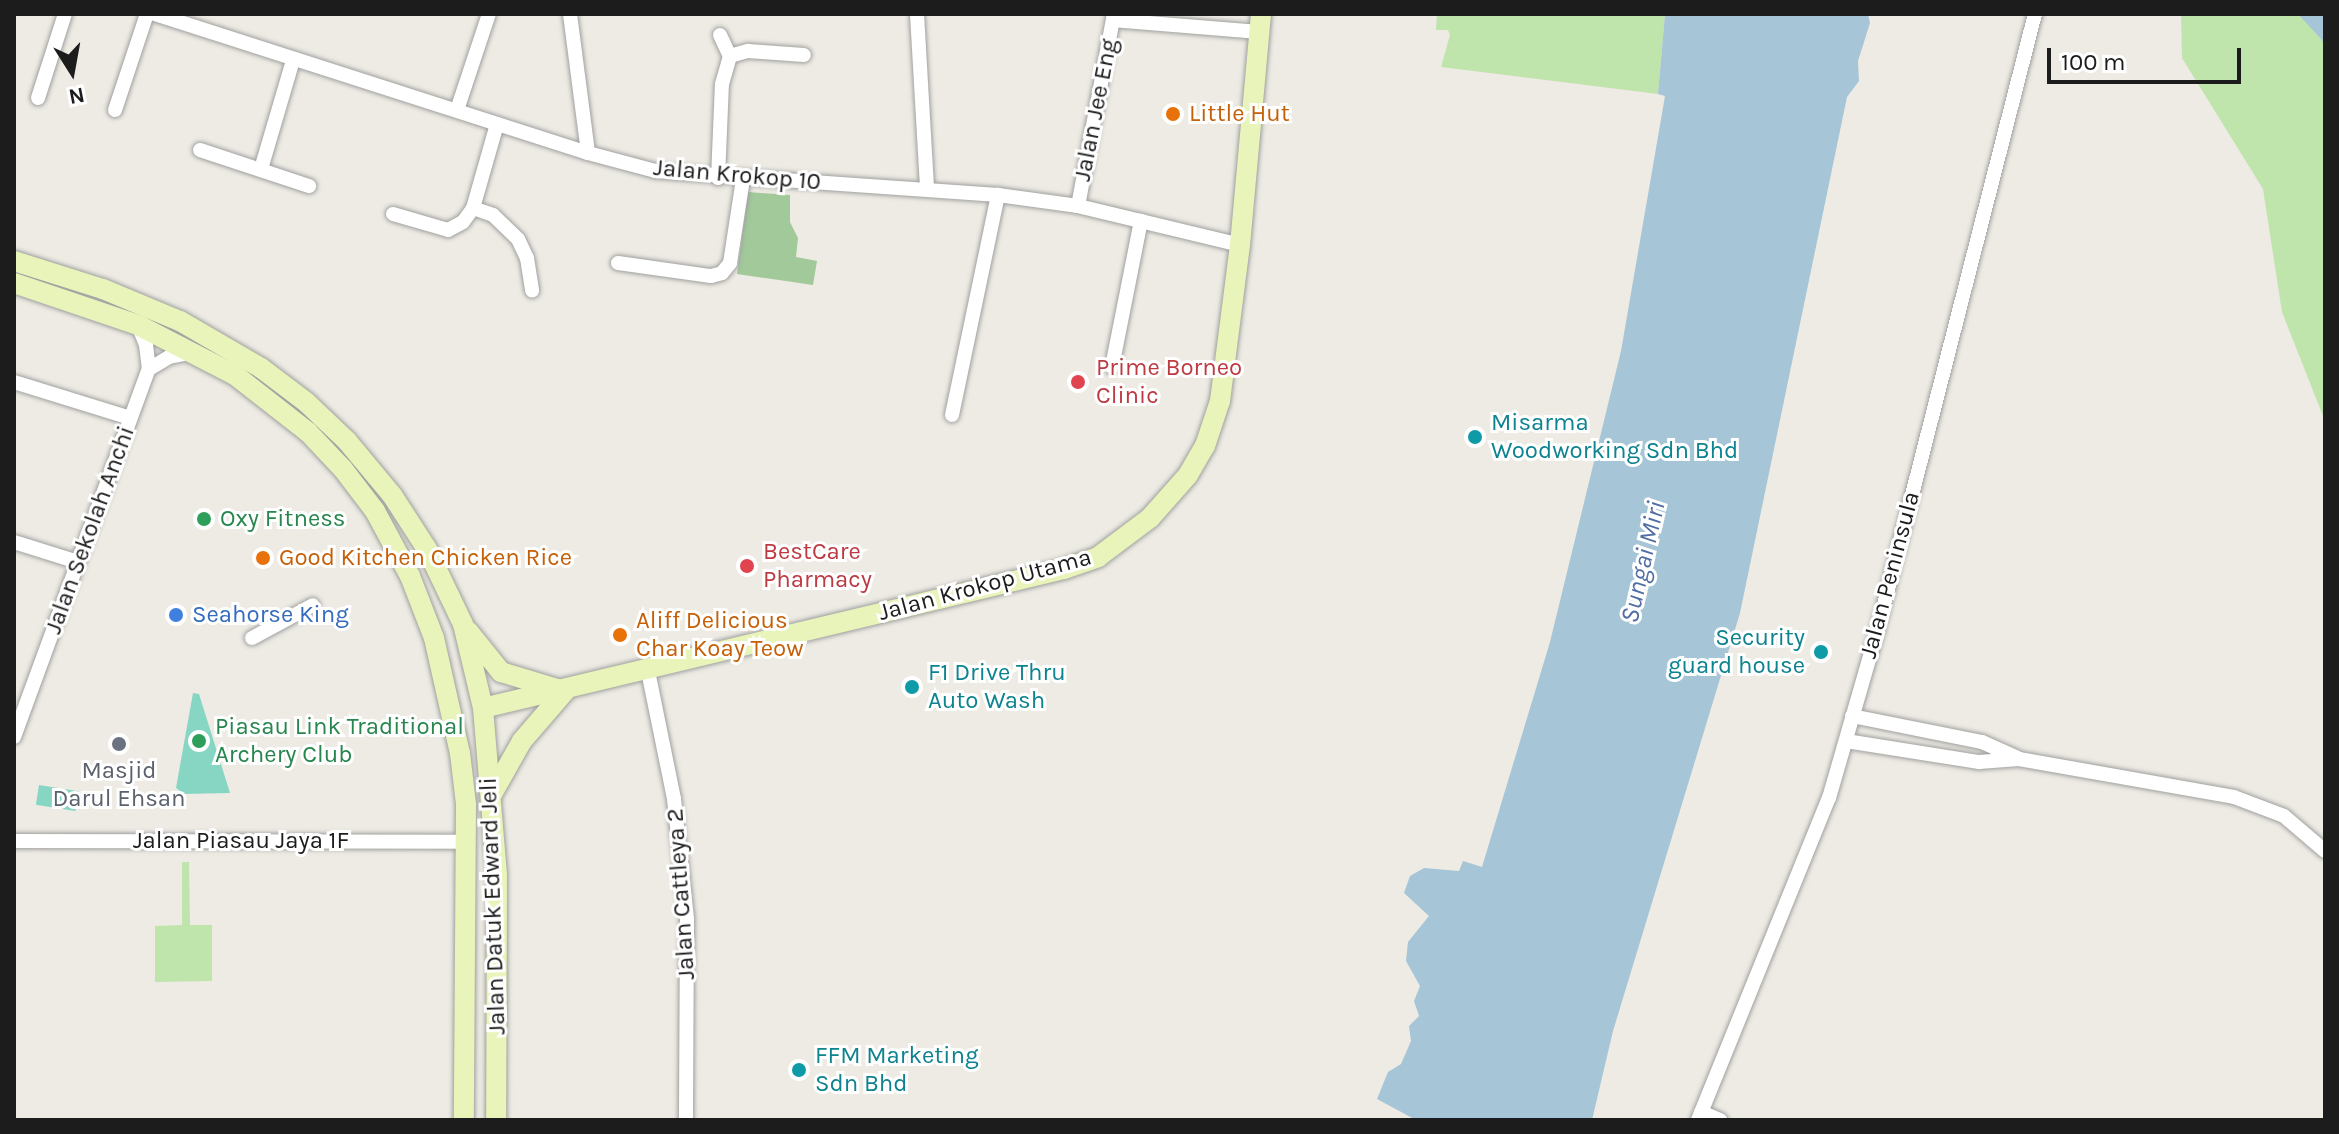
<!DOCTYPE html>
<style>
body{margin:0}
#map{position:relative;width:2339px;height:1134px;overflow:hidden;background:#edebe3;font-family:Karla,sans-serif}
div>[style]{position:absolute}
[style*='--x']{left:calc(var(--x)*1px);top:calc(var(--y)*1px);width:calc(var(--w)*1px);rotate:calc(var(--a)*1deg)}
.grass>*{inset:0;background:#bfe4ac}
.forest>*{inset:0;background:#a1c99a}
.pitch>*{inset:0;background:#86d6c3;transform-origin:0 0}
.water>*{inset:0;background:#a6c5d7}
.roads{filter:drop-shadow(0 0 2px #a0a0a0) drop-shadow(0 0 2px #a0a0a0)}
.street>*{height:14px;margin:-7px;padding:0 7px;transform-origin:7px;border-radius:7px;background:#fff}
.secondary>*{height:20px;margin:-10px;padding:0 10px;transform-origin:10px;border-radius:10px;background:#e8f4ba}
.dots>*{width:22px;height:22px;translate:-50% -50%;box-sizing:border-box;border:4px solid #fff;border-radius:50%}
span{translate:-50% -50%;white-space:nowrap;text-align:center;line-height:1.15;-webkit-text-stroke:6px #fff;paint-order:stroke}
.street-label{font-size:24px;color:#1c1c1c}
.food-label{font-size:24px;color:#c56008}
.left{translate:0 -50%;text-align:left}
.health-label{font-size:24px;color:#be3a42}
.culture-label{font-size:24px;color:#0d838f}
.right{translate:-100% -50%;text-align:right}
.leisure-label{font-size:24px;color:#27864d}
.shop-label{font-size:24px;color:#366cbe}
.worship-label{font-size:24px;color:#5b616d}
.water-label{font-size:26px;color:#516ea4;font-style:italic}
.frame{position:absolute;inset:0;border:16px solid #1c1c1c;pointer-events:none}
.north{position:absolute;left:32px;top:32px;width:80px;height:80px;-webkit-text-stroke:6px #fff;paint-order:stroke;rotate:169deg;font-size:22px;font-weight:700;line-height:32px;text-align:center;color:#1c1c1c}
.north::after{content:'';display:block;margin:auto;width:28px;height:36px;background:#1c1c1c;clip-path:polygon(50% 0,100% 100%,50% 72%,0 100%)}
.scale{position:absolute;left:2047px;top:48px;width:194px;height:36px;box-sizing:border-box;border:4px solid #1c1c1c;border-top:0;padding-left:10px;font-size:24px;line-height:28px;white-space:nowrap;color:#1c1c1c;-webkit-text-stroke:6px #fff;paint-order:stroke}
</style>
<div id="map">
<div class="grass">
<i style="clip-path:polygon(1437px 14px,1665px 14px,1658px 94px,1441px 67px,1450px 35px,1448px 30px,1436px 30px)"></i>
<i style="clip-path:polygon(2181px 14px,2325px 14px,2325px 421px,2282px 312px,2263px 189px,2182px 58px)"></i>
<i style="clip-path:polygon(182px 862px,189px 862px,190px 925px,212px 925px,212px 981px,155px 982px,155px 926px,182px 925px)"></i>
</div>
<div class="forest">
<i style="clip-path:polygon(748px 192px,790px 195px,790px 222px,798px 238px,796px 257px,817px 261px,813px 285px,737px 274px)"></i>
</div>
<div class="pitch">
<i style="clip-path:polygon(193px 693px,199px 694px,230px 793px,184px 794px,176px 788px)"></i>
<i style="left:39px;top:785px;width:40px;height:20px;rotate:9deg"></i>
</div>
<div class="water">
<i style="clip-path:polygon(1665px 14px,1868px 14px,1870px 23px,1858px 61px,1859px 81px,1847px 97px,1740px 613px,1613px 1031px,1592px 1120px,1416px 1120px,1377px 1099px,1388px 1072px,1401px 1064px,1411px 1041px,1409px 1026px,1419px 1016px,1414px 1001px,1420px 986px,1406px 961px,1408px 942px,1429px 916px,1404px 893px,1410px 876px,1424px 868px,1459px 871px,1463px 861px,1482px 867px,1550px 642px,1621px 351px,1665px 96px,1658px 94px)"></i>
<i style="clip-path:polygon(2298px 14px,2325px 14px,2325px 47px,2322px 40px)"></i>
</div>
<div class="roads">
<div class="street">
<i style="--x:155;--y:14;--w:455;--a:17.8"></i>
<i style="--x:588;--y:153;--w:69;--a:15"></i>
<i style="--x:655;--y:171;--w:344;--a:4"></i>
<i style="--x:998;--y:195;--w:81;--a:7.8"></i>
<i style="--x:1078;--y:206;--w:167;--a:13.5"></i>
<i style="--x:570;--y:14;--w:140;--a:82.6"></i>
<i style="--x:917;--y:14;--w:175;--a:86.7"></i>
<i style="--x:1113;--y:20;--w:146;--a:4.7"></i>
<i style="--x:720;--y:35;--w:23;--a:65"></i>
<i style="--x:38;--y:98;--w:88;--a:-72.2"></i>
<i style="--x:115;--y:110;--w:101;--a:-71.6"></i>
<i style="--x:457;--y:110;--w:101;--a:-71.6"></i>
<i style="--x:497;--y:124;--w:87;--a:105.9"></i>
<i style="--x:473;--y:208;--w:21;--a:19"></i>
<i style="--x:493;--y:215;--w:35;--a:44"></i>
<i style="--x:518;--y:239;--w:21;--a:65"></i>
<i style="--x:527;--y:258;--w:33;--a:81"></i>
<i style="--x:200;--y:150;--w:115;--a:18.3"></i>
<i style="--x:261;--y:169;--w:114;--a:-73.6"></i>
<i style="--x:718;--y:178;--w:94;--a:-87.6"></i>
<i style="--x:722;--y:84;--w:29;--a:-74"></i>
<i style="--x:730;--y:56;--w:19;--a:-16"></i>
<i style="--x:748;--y:51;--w:56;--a:4.1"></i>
<i style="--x:1078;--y:206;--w:195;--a:-79.4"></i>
<i style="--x:393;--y:214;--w:57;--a:16.2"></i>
<i style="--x:448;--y:230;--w:17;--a:-28"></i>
<i style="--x:463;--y:222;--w:17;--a:-54"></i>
<i style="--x:618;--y:263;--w:94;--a:8"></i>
<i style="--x:711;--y:276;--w:11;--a:-15"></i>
<i style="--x:722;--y:273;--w:13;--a:-51"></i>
<i style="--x:730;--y:263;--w:85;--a:-81.2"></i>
<i style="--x:138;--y:325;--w:22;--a:68"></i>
<i style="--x:146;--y:345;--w:24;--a:83"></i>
<i style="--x:1112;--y:367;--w:149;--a:-78.8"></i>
<i style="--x:14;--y:382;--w:121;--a:17.2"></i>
<i style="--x:952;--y:415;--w:225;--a:-78.2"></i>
<i style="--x:14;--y:542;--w:67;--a:17.4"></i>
<i style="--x:252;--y:638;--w:69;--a:-28.4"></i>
<i style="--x:648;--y:671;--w:131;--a:78.5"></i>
<i style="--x:674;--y:799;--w:121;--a:83.8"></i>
<i style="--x:687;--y:919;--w:201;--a:90.3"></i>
<i style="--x:1852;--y:716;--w:133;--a:11.3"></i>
<i style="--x:1982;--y:742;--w:39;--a:24"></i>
<i style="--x:14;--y:737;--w:392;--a:-69.9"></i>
<i style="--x:149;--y:369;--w:23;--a:-31"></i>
<i style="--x:169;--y:357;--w:25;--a:-11"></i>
<i style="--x:1846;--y:741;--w:135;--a:9"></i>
<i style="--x:1979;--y:762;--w:40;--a:-4.3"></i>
<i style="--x:2019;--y:759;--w:218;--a:10"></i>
<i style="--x:2234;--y:797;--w:53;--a:20.8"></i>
<i style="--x:2284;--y:816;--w:54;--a:40.5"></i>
<i style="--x:14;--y:841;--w:454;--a:0.1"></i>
<i style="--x:1701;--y:1112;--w:21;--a:23"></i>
<i style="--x:1698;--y:1120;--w:348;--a:-67.9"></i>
<i style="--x:1829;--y:798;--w:177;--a:-73.9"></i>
<i style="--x:1878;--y:628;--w:634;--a:-75.66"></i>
</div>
<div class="secondary">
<i style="--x:14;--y:261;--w:93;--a:17.5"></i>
<i style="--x:103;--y:289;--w:83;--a:22.6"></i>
<i style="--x:180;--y:321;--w:94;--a:30.1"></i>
<i style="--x:261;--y:368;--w:56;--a:37.1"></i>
<i style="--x:306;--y:402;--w:57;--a:43.6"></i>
<i style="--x:347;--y:441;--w:70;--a:50.2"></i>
<i style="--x:392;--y:495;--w:64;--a:57.1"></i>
<i style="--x:427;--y:549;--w:83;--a:64.4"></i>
<i style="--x:463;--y:624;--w:86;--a:76.6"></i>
<i style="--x:483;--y:708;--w:168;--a:85.2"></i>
<i style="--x:497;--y:875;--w:245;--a:90.2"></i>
<i style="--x:14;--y:283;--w:131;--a:18.7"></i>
<i style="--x:138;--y:325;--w:109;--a:27.3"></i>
<i style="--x:235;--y:375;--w:93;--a:38"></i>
<i style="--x:308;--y:432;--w:51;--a:46.6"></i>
<i style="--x:343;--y:469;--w:53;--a:52.7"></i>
<i style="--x:375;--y:511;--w:74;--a:61.7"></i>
<i style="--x:410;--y:576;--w:66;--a:68.8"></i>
<i style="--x:434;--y:638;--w:118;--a:77.3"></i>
<i style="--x:460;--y:753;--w:51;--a:83.3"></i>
<i style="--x:466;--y:804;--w:316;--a:90.4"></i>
<i style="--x:468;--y:631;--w:53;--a:51.2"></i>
<i style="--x:501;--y:672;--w:59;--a:16.9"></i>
<i style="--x:483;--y:708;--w:597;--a:-13.45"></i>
<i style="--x:1064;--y:569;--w:36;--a:-19"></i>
<i style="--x:1098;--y:557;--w:65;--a:-36.9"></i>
<i style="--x:1150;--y:518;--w:57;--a:-48.5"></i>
<i style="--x:1188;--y:475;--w:34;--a:-60"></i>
<i style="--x:1205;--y:446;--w:47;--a:-71.6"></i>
<i style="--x:1220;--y:401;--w:157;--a:-82.7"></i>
<i style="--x:1240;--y:245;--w:232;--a:-84.8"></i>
<i style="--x:492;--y:794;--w:61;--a:-60.5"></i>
<i style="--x:522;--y:741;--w:66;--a:-49.3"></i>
</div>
</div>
<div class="dots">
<i style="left:1173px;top:114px;background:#e8710a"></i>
<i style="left:1078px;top:382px;background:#e0444e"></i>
<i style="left:1475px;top:437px;background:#0f9aa8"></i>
<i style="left:204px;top:519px;background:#2e9e5b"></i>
<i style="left:263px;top:558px;background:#e8710a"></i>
<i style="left:747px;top:566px;background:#e0444e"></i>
<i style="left:176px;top:615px;background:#3f7fe0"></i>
<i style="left:620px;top:635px;background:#e8710a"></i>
<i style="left:1821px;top:652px;background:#0f9aa8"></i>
<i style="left:912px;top:687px;background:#0f9aa8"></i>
<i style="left:199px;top:741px;background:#2e9e5b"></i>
<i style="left:119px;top:744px;background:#6b7280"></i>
<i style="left:799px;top:1070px;background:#0f9aa8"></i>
</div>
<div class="street-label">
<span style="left:1096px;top:110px;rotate:-79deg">Jalan Jee Eng</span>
<span style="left:737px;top:175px;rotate:5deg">Jalan Krokop 10</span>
<span style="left:90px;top:530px;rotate:-70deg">Jalan Sekolah Anchi</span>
<span style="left:1890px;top:575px;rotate:-75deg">Jalan Peninsula</span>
<span style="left:985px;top:585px;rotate:-15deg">Jalan Krokop Utama</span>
<span style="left:241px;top:841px">Jalan Piasau Jaya 1F</span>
<span style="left:681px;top:894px;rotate:-94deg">Jalan Cattleya 2</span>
<span style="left:493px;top:906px;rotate:-92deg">Jalan Datuk Edward Jeli</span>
</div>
<div class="food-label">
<span class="left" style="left:1189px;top:114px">Little Hut</span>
<span class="left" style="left:279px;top:558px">Good Kitchen Chicken Rice</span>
<span class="left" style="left:636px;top:635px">Aliff Delicious<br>Char Koay Teow</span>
</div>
<div class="health-label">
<span class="left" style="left:1096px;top:382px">Prime Borneo<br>Clinic</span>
<span class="left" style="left:763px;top:566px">BestCare<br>Pharmacy</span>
</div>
<div class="culture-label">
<span class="left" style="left:1491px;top:437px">Misarma<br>Woodworking Sdn Bhd</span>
<span class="right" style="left:1805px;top:652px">Security<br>guard house</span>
<span class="left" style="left:928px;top:687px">F1 Drive Thru<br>Auto Wash</span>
<span class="left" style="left:815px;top:1070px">FFM Marketing<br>Sdn Bhd</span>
</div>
<div class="leisure-label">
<span class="left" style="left:220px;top:519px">Oxy Fitness</span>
<span class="left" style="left:215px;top:741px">Piasau Link Traditional<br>Archery Club</span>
</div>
<div class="shop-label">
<span class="left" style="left:192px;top:615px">Seahorse King</span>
</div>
<div class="worship-label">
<span style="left:119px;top:785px">Masjid<br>Darul Ehsan</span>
</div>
<div class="water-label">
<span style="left:1643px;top:562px;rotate:-77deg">Sungai Miri</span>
</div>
<div class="frame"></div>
<div class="north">N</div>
<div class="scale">100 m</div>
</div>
